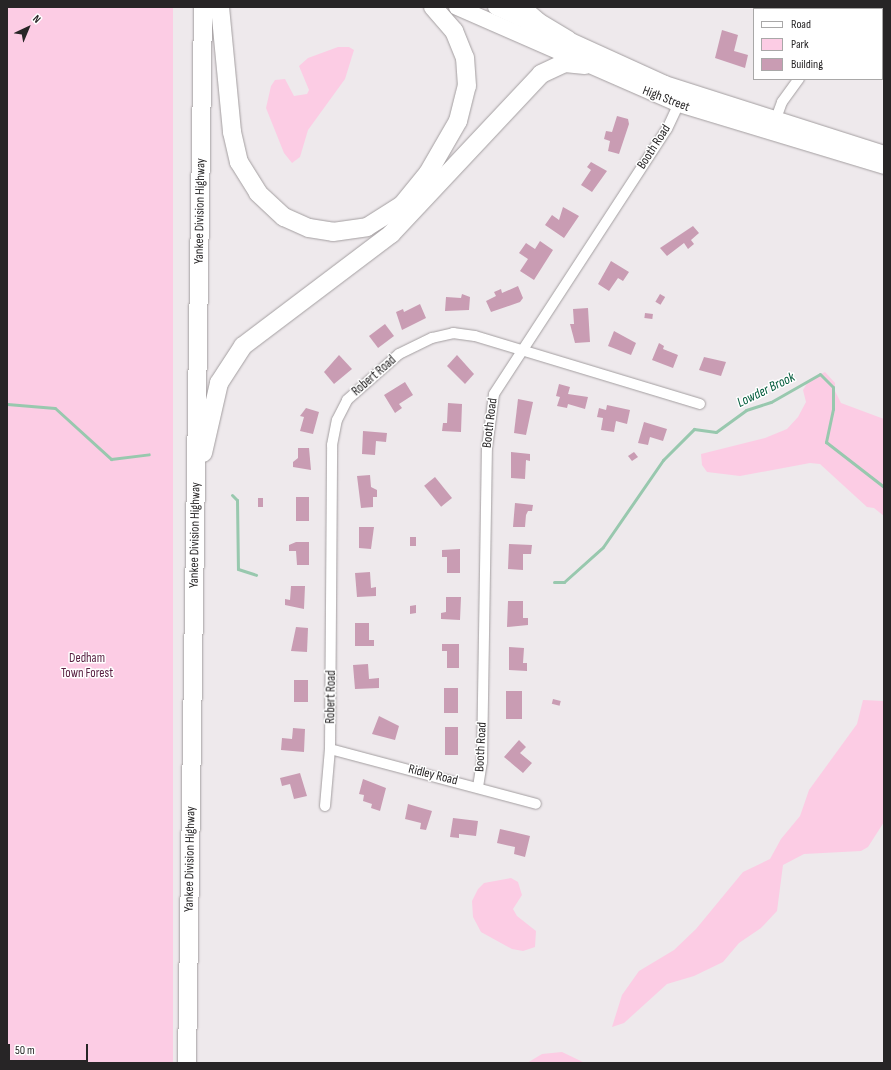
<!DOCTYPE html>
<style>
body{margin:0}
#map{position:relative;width:891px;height:1070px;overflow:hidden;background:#eee9ec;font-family:"Sofia Sans Condensed",sans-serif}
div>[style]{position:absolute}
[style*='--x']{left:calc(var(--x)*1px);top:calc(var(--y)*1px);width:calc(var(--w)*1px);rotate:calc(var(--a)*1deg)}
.green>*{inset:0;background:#fccce4;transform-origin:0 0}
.stream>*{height:3px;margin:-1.5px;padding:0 1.5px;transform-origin:1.5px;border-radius:1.5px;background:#98c8ae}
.building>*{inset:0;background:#c99cb3;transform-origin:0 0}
.roads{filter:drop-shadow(0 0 1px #a39ea0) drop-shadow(0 0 1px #a39ea0)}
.street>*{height:10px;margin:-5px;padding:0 5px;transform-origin:5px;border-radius:5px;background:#fff}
.primary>*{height:16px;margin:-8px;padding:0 8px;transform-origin:8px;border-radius:8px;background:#fff}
.highway>*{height:18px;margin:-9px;padding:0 9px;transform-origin:9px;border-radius:9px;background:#fff}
span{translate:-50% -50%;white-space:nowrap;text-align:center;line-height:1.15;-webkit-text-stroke:3px #fff;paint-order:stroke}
.street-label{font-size:13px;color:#272526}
.park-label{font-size:13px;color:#592142}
.water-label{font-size:14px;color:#005a3a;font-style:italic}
.frame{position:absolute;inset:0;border:8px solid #272526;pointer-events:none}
.legend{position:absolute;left:753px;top:8px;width:130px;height:72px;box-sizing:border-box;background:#fff;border:1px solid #a9a8a8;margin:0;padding:5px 7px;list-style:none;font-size:12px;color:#272526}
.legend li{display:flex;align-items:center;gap:8px;height:20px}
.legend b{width:20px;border:1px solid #a9a8a8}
.north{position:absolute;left:8px;top:8px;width:40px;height:40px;-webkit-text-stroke:3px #fff;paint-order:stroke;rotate:44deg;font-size:11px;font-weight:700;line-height:16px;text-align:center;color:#272526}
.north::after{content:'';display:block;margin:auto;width:14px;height:18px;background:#272526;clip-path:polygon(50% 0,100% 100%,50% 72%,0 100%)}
.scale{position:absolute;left:8px;top:1044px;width:80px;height:18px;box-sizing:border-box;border:2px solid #272526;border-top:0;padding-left:5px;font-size:12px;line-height:14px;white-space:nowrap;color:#272526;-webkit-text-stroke:3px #fff;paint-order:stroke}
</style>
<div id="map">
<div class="green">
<i style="left:7px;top:7px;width:166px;height:1056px"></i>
<i style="clip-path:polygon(338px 47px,349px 47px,354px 50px,345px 79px,308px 130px,300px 157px,292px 163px,284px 153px,266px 108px,271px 86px,275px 80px,285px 79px,294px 96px,307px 94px,309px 90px,299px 66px,308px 58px)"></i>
<i style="clip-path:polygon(825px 372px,835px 383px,835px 391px,841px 403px,884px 419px,884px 516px,874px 508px,867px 507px,820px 464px,810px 463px,740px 476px,707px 472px,702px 465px,701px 454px,765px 438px,787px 429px,798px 417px,806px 402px,803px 390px,809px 380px)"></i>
<i style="clip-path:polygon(863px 700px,884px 701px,884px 822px,868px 847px,861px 851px,804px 854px,783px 865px,777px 911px,761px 928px,739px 943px,723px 962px,694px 976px,667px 984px,624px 1023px,612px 1027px,622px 995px,639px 971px,674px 950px,696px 929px,743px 872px,770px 859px,781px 839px,800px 816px,809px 790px,857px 724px)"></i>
<i style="clip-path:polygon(511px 878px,518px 882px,522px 895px,513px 909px,517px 916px,536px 931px,535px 947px,523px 951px,512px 949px,481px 932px,473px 917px,472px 901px,478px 889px,484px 883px)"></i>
<i style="clip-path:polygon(562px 1052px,585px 1063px,527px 1063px,542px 1054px)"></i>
</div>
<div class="stream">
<i style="--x:7;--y:404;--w:48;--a:4.8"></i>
<i style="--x:55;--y:408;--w:76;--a:42.3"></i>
<i style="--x:111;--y:459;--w:38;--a:-7"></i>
<i style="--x:232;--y:495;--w:7;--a:45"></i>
<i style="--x:237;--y:500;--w:69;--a:89.2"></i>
<i style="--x:238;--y:569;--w:19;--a:18"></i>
<i style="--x:554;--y:582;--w:10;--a:0"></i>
<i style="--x:564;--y:582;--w:52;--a:-41.9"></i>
<i style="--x:603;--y:547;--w:106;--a:-55.4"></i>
<i style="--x:663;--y:460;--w:44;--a:-45"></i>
<i style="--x:694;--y:429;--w:22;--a:8"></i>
<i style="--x:716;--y:432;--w:37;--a:-36"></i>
<i style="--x:746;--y:410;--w:26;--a:-18"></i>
<i style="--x:771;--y:402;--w:56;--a:-29.7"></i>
<i style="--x:820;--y:374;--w:18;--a:45"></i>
<i style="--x:833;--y:387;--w:22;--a:90"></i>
<i style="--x:833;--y:409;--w:34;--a:102"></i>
<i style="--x:826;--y:442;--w:73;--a:37.8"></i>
</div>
<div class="building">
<i style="clip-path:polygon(722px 30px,738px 35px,734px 51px,748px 55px,745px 68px,715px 58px)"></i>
<i style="clip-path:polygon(617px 116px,628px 119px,629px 124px,619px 154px,608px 151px,610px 141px,604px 139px,606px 131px,612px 132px)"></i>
<i style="clip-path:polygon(591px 162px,607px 171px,592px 192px,581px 185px,591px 170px,587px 167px)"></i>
<i style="clip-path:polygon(563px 207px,579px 216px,564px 238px,545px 225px,552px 215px,559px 220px)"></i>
<i style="clip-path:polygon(693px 226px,699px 233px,691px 240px,694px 244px,688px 249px,684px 243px,667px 256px,660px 248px)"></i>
<i style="clip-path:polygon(540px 241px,553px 250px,534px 280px,520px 271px,528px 259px,519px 253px,526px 243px,535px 249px)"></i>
<i style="clip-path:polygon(611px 261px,629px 272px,623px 281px,618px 278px,609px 291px,598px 284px)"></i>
<i style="clip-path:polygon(518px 286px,523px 298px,520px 302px,491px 312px,486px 301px,496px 296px,494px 292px,501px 289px,502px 293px)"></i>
<i style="clip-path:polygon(462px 294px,470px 297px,469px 310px,445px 311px,446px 297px,461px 298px)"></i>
<i style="left:660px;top:294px;width:6px;height:9px;rotate:31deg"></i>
<i style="clip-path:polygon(420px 304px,426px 318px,402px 330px,396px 312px,403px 309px,404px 312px)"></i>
<i style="clip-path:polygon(588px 308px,590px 342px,575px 343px,570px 324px,574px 324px,573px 309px)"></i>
<i style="left:645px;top:313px;width:8px;height:5px;rotate:7deg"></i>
<i style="left:385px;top:324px;width:15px;height:20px;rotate:53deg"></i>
<i style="clip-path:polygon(614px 331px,636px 343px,631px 355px,608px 346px)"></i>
<i style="clip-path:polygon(659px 343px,664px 346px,663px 349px,678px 355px,673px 368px,652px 360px)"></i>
<i style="clip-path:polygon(339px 355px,352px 369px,334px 384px,324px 372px)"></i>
<i style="clip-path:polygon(457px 355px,474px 374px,465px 384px,447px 366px)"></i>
<i style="clip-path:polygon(704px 357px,726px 362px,721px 376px,699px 370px)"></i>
<i style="clip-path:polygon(405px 382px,413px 395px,399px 404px,402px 408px,395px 413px,384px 395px)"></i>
<i style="clip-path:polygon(559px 384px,570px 387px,568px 394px,588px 397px,585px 409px,568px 404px,567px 408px,557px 406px,560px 397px,556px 396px)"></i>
<i style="clip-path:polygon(518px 399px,533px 402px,526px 435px,514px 433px)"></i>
<i style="clip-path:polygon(448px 403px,462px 404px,461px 432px,442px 431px,443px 423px,447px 423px)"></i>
<i style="clip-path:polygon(607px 405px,630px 410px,627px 424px,616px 421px,614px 432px,601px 430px,603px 418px,597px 417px,599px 408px,606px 410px)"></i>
<i style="clip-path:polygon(306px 408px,319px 412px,313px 434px,300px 431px,304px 417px,300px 416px)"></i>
<i style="clip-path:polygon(644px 422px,667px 429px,663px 441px,650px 437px,648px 445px,638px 443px)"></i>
<i style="clip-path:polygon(363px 431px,387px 433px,386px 442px,376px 441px,375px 455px,362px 454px)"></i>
<i style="clip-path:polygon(298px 448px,309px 448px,311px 470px,293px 467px,293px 462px,298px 458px)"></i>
<i style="clip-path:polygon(511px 452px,530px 454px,530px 461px,526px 460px,525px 479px,511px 478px)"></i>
<i style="clip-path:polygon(634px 452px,638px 457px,632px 461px,628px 456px)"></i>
<i style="clip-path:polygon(370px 475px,371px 487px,377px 490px,377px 497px,373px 497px,373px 507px,361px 508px,357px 476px)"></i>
<i style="left:435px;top:477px;width:27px;height:14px;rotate:51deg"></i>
<i style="left:296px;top:497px;width:13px;height:24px"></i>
<i style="left:258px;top:498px;width:5px;height:9px"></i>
<i style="clip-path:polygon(515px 503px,533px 505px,532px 511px,528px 511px,526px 515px,525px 527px,513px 527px)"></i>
<i style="clip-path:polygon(359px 527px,374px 527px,371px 549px,359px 548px)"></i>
<i style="left:410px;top:537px;width:6px;height:9px"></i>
<i style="clip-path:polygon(296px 542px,309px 542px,309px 565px,297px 565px,296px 551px,289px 551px,289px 545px)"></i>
<i style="clip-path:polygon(509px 544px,532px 545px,531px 554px,523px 554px,523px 570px,508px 569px)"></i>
<i style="clip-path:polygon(460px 549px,460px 573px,447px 573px,447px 557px,442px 557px,442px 550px)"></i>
<i style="clip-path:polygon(370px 572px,371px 588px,376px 587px,376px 596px,357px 597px,355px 573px)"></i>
<i style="clip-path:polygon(291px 586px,305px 586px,304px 609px,285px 605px,285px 599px,290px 600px)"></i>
<i style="clip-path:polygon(446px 597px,461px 597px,460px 620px,441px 619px,441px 613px,446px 612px)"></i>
<i style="clip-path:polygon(508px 601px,523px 601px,523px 618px,528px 618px,528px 625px,507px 627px)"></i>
<i style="clip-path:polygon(416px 605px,416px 613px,410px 614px,410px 606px)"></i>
<i style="clip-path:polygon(355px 623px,369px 623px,369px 640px,374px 640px,374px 646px,355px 646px)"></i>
<i style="clip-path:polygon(296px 627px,308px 628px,307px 652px,291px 651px)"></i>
<i style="clip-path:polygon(442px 644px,459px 644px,459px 668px,447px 668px,447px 651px,442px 651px)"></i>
<i style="clip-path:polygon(509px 647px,524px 648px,523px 663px,527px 663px,527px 671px,509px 670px)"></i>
<i style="clip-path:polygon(368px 664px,369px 679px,379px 678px,379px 688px,355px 689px,353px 665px)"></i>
<i style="left:294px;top:680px;width:14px;height:22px"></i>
<i style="left:444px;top:688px;width:14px;height:25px"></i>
<i style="left:506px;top:691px;width:16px;height:28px"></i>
<i style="left:553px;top:699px;width:8px;height:5px;rotate:14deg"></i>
<i style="clip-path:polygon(379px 716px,399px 726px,395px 740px,372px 734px)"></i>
<i style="left:445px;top:727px;width:13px;height:28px"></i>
<i style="clip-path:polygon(293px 728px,305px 729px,304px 752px,281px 750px,282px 738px,292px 739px)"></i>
<i style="clip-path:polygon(519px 740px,526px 747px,520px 753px,532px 763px,523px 773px,504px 757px)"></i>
<i style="clip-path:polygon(300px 773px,307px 796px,294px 799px,290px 784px,282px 786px,280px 778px)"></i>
<i style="clip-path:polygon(363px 779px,386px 788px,380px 811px,371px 808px,372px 804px,363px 801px,364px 795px,359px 794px)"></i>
<i style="clip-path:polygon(408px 804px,432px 811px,426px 830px,420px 829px,421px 823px,405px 819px)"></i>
<i style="clip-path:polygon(453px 818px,478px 821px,476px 836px,459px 834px,459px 838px,450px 837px)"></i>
<i style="clip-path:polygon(500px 829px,530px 836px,525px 857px,514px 854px,515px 847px,497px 843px)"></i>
</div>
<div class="roads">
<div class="street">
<i style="--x:868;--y:9;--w:3;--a:-45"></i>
<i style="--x:774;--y:124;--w:23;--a:-70"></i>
<i style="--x:782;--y:102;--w:29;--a:-54"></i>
<i style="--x:330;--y:749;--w:213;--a:14.9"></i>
<i style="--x:478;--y:787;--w:25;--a:-81"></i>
<i style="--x:482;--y:762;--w:314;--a:-89.1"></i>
<i style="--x:487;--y:448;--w:54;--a:-82.6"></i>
<i style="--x:494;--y:394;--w:316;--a:-56.9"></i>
<i style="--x:667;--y:129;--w:33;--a:-65"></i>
<i style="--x:325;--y:806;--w:57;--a:-85"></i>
<i style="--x:330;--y:749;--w:304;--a:-89.6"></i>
<i style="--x:332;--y:445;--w:25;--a:-79"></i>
<i style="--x:337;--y:420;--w:22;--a:-63"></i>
<i style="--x:347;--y:400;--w:69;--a:-41.5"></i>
<i style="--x:399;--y:354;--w:37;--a:-26"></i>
<i style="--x:432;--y:338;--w:22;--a:-13"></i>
<i style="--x:453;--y:333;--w:22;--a:8"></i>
<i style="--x:475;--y:336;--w:235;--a:16.8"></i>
</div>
<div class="primary">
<i style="--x:457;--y:7;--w:242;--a:23.6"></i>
<i style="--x:679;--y:104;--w:214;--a:16.8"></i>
<i style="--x:496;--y:7;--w:186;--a:24.5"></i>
<i style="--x:665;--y:84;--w:230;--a:17.7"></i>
</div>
<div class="highway">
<i style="--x:220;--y:7;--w:126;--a:84.5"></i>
<i style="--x:232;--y:132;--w:31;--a:77"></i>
<i style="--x:239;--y:162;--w:36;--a:58"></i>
<i style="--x:258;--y:193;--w:35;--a:43"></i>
<i style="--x:284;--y:217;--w:27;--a:24"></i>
<i style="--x:309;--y:228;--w:24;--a:9"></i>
<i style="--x:333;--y:232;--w:34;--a:-8"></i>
<i style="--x:367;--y:227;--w:41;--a:-32.2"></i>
<i style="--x:402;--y:205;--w:41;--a:-50.9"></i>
<i style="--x:428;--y:173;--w:60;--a:-60"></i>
<i style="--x:458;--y:121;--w:36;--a:-76"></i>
<i style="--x:467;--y:86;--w:28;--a:-94"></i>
<i style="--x:465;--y:58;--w:29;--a:-112"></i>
<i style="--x:454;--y:31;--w:32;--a:-131"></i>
<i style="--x:521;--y:7;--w:23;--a:41"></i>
<i style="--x:538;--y:22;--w:35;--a:31"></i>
<i style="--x:203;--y:453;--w:72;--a:-77.1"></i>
<i style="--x:219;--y:383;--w:44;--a:-57"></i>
<i style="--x:243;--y:346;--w:186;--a:-37.1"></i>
<i style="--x:391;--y:234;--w:219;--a:-46.8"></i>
<i style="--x:541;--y:74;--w:26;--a:-25"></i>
<i style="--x:565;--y:63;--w:20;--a:6"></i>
<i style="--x:187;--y:1063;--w:1056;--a:-89.13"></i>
</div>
</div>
<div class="street-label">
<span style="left:666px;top:99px;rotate:21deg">High Street</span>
<span style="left:654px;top:147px;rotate:-57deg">Booth Road</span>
<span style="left:200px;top:211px;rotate:-89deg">Yankee Division Highway</span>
<span style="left:374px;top:376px;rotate:-41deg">Robert Road</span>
<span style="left:490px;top:423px;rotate:-83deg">Booth Road</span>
<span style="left:195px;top:535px;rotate:-89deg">Yankee Division Highway</span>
<span style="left:331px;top:697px;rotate:-89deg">Robert Road</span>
<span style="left:481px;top:747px;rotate:-87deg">Booth Road</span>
<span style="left:433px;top:775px;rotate:14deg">Ridley Road</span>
<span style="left:190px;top:859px;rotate:-89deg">Yankee Division Highway</span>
</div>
<div class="park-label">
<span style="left:87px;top:666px">Dedham<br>Town Forest</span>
</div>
<div class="water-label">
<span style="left:766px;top:390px;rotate:-26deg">Lowder Brook</span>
</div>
<div class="frame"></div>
<ul class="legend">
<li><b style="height:5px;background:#fff"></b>Road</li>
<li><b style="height:11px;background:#fccce4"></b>Park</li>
<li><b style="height:11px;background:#c99cb3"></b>Building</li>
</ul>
<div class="north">N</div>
<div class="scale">50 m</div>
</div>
